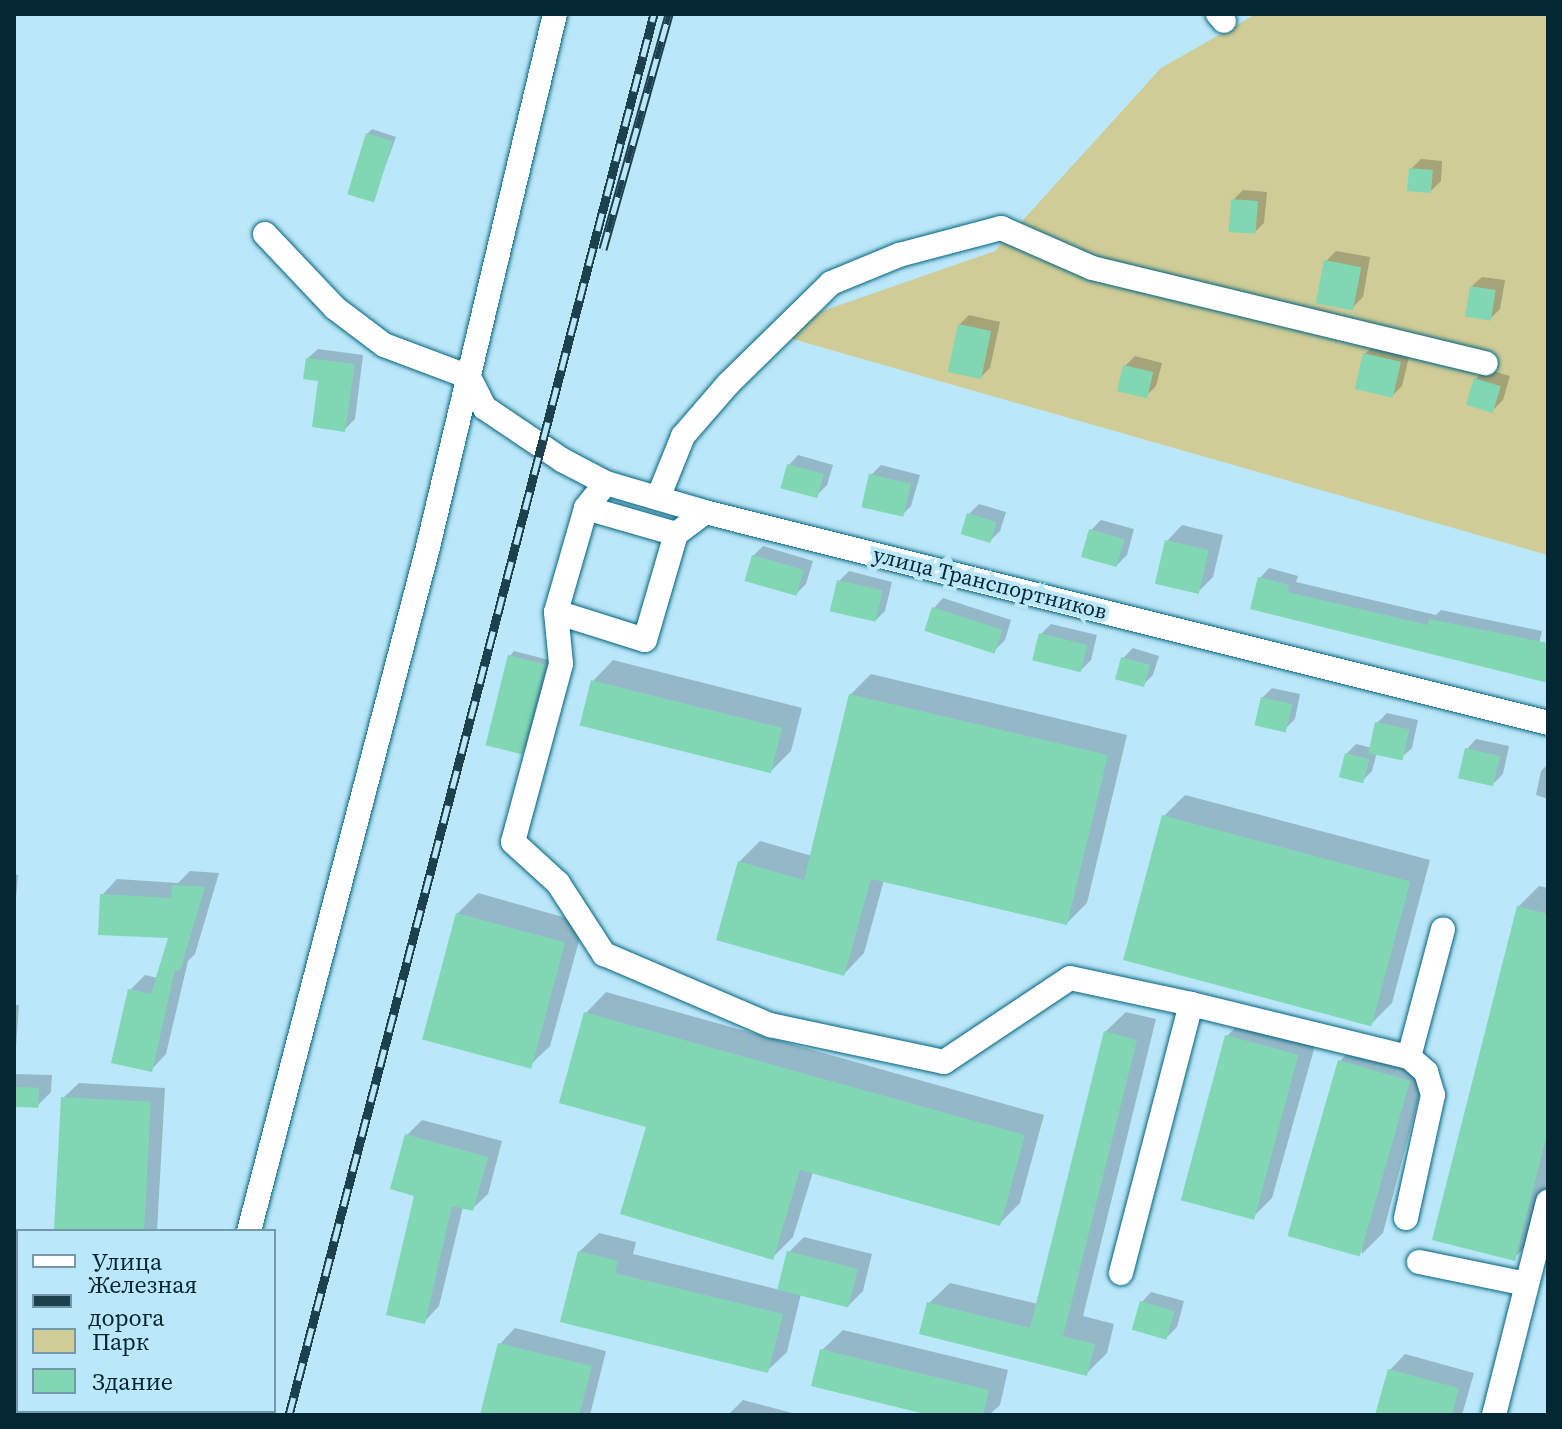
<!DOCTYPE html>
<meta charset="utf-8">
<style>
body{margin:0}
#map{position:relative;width:1562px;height:1429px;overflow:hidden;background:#bae7f9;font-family:"Source Serif 4",serif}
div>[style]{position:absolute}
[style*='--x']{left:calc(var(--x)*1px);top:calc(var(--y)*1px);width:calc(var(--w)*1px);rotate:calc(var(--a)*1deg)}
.green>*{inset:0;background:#cfcc97}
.shadow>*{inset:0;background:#0003;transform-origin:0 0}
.building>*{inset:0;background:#81d7b3;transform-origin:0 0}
.path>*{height:4px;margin-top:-2px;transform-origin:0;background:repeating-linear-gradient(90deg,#77a0b0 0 4px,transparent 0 10px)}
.roads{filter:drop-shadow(0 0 2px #05647f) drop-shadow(0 0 2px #05647f)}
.minor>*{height:24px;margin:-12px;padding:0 12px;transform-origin:12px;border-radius:12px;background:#fff}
.rail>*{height:9px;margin-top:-4.5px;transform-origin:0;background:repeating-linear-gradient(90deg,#bae7f9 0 18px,#1d404d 0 36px);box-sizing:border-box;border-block:2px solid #1d404d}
span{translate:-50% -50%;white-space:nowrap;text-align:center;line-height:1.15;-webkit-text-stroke:8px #bae7f9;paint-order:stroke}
.street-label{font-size:22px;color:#052733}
.frame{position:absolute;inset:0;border:16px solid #052733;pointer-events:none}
.legend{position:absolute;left:16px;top:1229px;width:260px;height:184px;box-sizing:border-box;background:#bae7f9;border:2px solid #729aaa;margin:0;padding:10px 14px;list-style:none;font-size:24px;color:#052733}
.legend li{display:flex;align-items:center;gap:16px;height:40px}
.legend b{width:40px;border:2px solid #729aaa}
</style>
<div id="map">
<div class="green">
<i style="clip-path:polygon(1256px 14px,1548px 14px,1548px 555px,765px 331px,995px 251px,1161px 68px)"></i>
</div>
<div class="shadow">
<i style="clip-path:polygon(372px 129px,396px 137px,373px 200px,367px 134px)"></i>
<i style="clip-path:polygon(1421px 159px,1442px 161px,1441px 181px,1431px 191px,1411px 169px)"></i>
<i style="clip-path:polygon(1243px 190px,1267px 192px,1264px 223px,1254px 233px,1233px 200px)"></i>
<i style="clip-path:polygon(1336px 251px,1370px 257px,1363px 297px,1353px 307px,1326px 261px)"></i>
<i style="clip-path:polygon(1482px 277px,1505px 280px,1500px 309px,1490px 319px,1472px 286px)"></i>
<i style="clip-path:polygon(969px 315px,1000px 322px,990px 368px,980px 378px,959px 325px)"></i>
<i style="clip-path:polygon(1375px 344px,1410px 353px,1402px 386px,1392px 396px,1365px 354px)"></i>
<i style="clip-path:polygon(318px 349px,363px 355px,355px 419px,345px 429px,308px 358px)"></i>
<i style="clip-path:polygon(1135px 356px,1162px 363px,1156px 386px,1146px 396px,1125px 366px)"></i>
<i style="clip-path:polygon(1486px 369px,1510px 376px,1503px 400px,1493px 410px,1476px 379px)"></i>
<i style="clip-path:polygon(798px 455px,833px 465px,827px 485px,817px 495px,789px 465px)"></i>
<i style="clip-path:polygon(881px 465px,920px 475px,911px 506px,901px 516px,871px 475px)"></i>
<i style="clip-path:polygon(979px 504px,1006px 512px,1000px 531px,990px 541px,969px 514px)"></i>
<i style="clip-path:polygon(1101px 520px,1134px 529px,1127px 555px,1117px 565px,1091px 530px)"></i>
<i style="clip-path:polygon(1182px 525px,1223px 535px,1213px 577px,1198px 592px,1167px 541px)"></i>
<i style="clip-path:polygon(763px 546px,813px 561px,806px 584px,796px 594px,753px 556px)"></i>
<i style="clip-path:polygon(1269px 568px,1298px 576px,1296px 582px,1436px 615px,1441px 610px,1542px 631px,1539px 643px,1548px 646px,1548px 681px,1252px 608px,1260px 578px)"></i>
<i style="clip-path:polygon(849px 571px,892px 582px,885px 611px,875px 621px,839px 581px)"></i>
<i style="clip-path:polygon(943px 598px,1011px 620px,1005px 640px,995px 650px,934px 608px)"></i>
<i style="clip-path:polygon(1051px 624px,1097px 635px,1091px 660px,1081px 670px,1041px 634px)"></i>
<i style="clip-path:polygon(1133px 648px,1159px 656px,1153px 675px,1143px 685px,1123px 658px)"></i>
<i style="clip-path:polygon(514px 651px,549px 660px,525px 748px,520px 752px,510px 656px)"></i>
<i style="clip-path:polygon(613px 660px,802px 708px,791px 751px,770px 772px,593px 681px)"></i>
<i style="clip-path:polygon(871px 674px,1127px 735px,1087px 903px,1067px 923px,884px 880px,864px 953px,844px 974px,739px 862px,760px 841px,812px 856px,850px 695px)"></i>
<i style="clip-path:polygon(1272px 688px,1300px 694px,1295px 719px,1285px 729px,1262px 698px)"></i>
<i style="clip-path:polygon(1387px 713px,1418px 720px,1412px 748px,1402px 757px,1377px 752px,1372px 771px,1362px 781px,1346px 754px,1356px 744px,1372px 748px,1377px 723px)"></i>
<i style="clip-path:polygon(1476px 739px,1509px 746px,1503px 774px,1493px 784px,1467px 749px)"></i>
<i style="clip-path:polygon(1548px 764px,1548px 799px,1536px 795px,1541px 771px)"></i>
<i style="clip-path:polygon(1185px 795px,1430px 860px,1392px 1003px,1371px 1024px,1164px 816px)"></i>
<i style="clip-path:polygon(190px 871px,219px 873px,195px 954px,188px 961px,166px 1054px,151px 1070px,130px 990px,145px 975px,158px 978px,170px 936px,102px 895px,117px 879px,178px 883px)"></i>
<i style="clip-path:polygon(14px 874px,18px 875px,14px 922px)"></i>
<i style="clip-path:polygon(1539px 886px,1548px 888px,1548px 1186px,1535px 1238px,1514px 1258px,1518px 907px)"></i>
<i style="clip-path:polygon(478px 893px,584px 923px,550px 1046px,529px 1066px,457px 914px)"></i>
<i style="clip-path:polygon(606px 992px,1044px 1115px,1020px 1203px,999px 1224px,813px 1172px,793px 1237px,773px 1257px,649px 1126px,586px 1013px)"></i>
<i style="clip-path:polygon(14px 1005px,19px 1005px,14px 1074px,52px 1075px,51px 1092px,37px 1106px,14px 1105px)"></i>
<i style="clip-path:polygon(1126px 1012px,1156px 1019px,1083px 1316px,1114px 1324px,1107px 1353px,1086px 1374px,929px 1303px,950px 1283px,1038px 1304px,1105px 1032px)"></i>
<i style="clip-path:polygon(1248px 1015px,1318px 1035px,1272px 1198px,1252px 1218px,1227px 1036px)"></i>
<i style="clip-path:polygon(1360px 1041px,1429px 1059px,1383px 1233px,1362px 1254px,1339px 1062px)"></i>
<i style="clip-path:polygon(79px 1083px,165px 1088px,157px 1231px,57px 1231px,63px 1098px)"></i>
<i style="clip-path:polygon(422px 1120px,502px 1141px,488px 1194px,472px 1209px,463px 1207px,439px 1306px,424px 1322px,417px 1194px,407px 1135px)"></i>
<i style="clip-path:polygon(599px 1233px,636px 1242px,633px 1254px,780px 1290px,789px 1252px,804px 1237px,872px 1254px,863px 1291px,848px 1306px,801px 1294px,787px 1352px,767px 1371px,579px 1252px)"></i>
<i style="clip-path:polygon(1151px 1292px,1184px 1301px,1177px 1327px,1167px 1337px,1142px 1302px)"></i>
<i style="clip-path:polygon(515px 1328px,606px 1351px,590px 1415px,482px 1415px,500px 1344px)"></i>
<i style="clip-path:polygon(843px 1330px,1008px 1370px,1000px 1405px,989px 1415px,937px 1415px,822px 1350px)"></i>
<i style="clip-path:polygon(1405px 1354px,1474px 1373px,1462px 1415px,1377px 1415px,1390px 1370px)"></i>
<i style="clip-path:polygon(743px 1400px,800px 1415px,728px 1415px)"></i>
<i style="left:56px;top:1411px;width:33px;height:6px"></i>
</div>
<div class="building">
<i style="left:366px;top:133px;width:28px;height:64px;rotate:17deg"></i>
<i style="left:1409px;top:168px;width:24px;height:23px;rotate:5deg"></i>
<i style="left:1231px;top:199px;width:27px;height:33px;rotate:4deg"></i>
<i style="left:1324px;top:260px;width:38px;height:44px;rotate:11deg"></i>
<i style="left:1470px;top:286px;width:26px;height:31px;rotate:9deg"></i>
<i style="left:958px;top:324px;width:34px;height:49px;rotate:12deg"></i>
<i style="left:1363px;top:353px;width:39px;height:37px;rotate:13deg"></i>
<i style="clip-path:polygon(306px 358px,355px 364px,345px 432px,312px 427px,318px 381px,303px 379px)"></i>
<i style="left:1123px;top:365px;width:31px;height:27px;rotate:13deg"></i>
<i style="left:1474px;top:378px;width:28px;height:28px;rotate:17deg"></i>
<i style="left:787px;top:464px;width:38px;height:25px;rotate:15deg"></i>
<i style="left:869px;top:474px;width:43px;height:34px;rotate:13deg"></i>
<i style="left:967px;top:513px;width:31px;height:22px;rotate:17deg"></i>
<i style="left:1089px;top:529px;width:37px;height:29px;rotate:16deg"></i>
<i style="left:1165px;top:540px;width:45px;height:45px;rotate:13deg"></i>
<i style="left:752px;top:555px;width:54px;height:27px;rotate:16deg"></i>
<i style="clip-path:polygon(1258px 577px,1289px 585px,1288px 592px,1428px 625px,1429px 619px,1548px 643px,1548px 683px,1250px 609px)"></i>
<i style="left:837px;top:580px;width:47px;height:32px;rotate:13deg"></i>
<i style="left:932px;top:607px;width:74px;height:25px;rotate:18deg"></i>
<i style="left:1039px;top:633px;width:50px;height:28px;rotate:14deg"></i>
<i style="left:508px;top:655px;width:38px;height:93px;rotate:14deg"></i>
<i style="left:1121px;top:657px;width:30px;height:23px;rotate:15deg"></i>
<i style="left:591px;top:680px;width:197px;height:47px;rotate:14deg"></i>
<i style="clip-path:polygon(849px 694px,1108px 755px,1067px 925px,871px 879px,844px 976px,716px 940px,738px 861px,804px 880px)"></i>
<i style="left:1261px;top:697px;width:32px;height:29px;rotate:13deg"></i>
<i style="left:1375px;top:722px;width:35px;height:32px;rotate:12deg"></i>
<i style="left:1465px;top:748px;width:36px;height:31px;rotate:13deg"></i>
<i style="left:1345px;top:753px;width:25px;height:25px;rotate:14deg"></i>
<i style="left:1162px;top:815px;width:257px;height:150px;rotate:15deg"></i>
<i style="clip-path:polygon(172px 885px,205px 887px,180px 971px,175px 970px,152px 1072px,111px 1063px,128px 989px,151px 994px,168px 938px,98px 935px,100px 894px,171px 898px)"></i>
<i style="clip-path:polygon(1517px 906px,1548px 914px,1548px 1130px,1515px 1261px,1432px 1240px)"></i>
<i style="left:456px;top:913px;width:113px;height:131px;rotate:15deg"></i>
<i style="clip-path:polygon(584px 1012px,1025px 1135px,1000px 1226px,800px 1170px,773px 1260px,620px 1214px,646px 1127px,559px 1103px)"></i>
<i style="clip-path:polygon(1104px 1031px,1137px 1040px,1063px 1336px,1095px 1344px,1087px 1376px,919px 1334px,927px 1302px,1030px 1328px)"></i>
<i style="left:1225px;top:1035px;width:76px;height:171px;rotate:15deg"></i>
<i style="left:1338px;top:1060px;width:75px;height:183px;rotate:16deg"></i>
<i style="left:14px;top:1087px;width:25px;height:20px;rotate:2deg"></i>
<i style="left:61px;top:1097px;width:90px;height:134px;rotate:3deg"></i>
<i style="clip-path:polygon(405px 1134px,488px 1157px,473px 1211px,452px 1206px,425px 1324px,386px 1315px,414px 1196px,390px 1189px)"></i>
<i style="clip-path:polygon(578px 1251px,618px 1261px,615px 1273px,783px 1314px,768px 1373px,560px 1322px)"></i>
<i style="left:787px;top:1251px;width:73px;height:40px;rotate:14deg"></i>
<i style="left:1140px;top:1301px;width:36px;height:30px;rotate:16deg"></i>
<i style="clip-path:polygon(498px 1343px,592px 1366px,579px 1415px,480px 1415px)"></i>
<i style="clip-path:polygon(820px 1349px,989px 1390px,983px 1415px,929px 1415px,811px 1386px)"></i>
<i style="clip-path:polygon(1388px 1369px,1459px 1388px,1452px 1415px,1375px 1415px)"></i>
</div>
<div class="path">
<i style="--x:14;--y:1407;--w:4;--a:0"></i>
<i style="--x:168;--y:1411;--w:13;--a:13"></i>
</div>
<div class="roads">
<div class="minor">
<i style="--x:1218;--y:14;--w:9;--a:49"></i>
<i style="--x:265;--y:234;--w:102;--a:46.6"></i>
<i style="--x:335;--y:308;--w:61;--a:37.1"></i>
<i style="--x:384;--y:345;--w:91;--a:20.6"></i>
<i style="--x:469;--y:377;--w:35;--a:63"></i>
<i style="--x:485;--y:408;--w:93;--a:34"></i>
<i style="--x:562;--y:460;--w:50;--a:27.6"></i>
<i style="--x:606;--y:483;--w:103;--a:16.3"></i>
<i style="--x:705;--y:512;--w:869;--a:14.05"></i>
<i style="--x:606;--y:483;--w:32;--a:129"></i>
<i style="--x:586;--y:508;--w:108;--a:106.1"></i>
<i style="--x:556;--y:612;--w:52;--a:84.5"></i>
<i style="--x:561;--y:664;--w:184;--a:105.1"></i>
<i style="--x:513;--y:842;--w:61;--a:42.3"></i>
<i style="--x:558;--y:883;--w:85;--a:57.1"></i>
<i style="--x:604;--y:954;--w:181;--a:23.2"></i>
<i style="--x:770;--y:1025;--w:178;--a:12"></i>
<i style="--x:944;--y:1062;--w:151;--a:-33.7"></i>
<i style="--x:1070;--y:978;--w:124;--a:12.1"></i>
<i style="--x:1191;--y:1004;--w:278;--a:104.6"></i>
<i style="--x:658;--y:498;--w:67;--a:-68"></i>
<i style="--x:683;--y:436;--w:69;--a:-49.1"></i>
<i style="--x:728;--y:384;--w:144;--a:-44.4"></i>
<i style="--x:831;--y:283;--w:74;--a:-22.4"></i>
<i style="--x:899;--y:255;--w:106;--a:-14.8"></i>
<i style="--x:1001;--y:228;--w:99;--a:23.7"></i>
<i style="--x:1092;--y:268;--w:405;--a:13.6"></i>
<i style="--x:586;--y:508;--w:94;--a:16.1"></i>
<i style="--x:556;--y:612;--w:93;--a:17.5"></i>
<i style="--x:645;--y:640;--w:110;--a:-73.7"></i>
<i style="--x:676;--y:534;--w:36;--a:-37"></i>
<i style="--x:1191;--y:1004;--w:224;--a:13.7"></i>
<i style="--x:1409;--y:1057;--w:23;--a:41"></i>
<i style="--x:1426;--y:1072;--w:24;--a:73"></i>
<i style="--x:1433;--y:1095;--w:126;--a:102.4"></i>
<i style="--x:1409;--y:1057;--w:132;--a:-75.1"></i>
<i style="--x:249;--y:1231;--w:707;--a:-75.33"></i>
<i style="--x:428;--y:547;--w:548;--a:-76.6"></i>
<i style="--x:1419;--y:1262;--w:109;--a:11.6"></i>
<i style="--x:203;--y:1415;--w:4;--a:-76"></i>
<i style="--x:1494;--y:1415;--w:220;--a:-75.8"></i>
</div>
</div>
<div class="rail">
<i style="--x:603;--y:249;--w:244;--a:-74.3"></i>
<i style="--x:289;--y:1415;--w:1448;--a:-75.4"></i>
</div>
<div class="street-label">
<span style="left:990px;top:583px;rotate:14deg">улица Транспортников</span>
</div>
<div class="frame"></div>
<ul class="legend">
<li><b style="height:10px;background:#fff"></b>Улица</li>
<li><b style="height:10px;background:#1d404d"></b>Железная дорога</li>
<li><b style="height:22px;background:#cfcc97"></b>Парк</li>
<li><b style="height:22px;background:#81d7b3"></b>Здание</li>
</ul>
</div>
